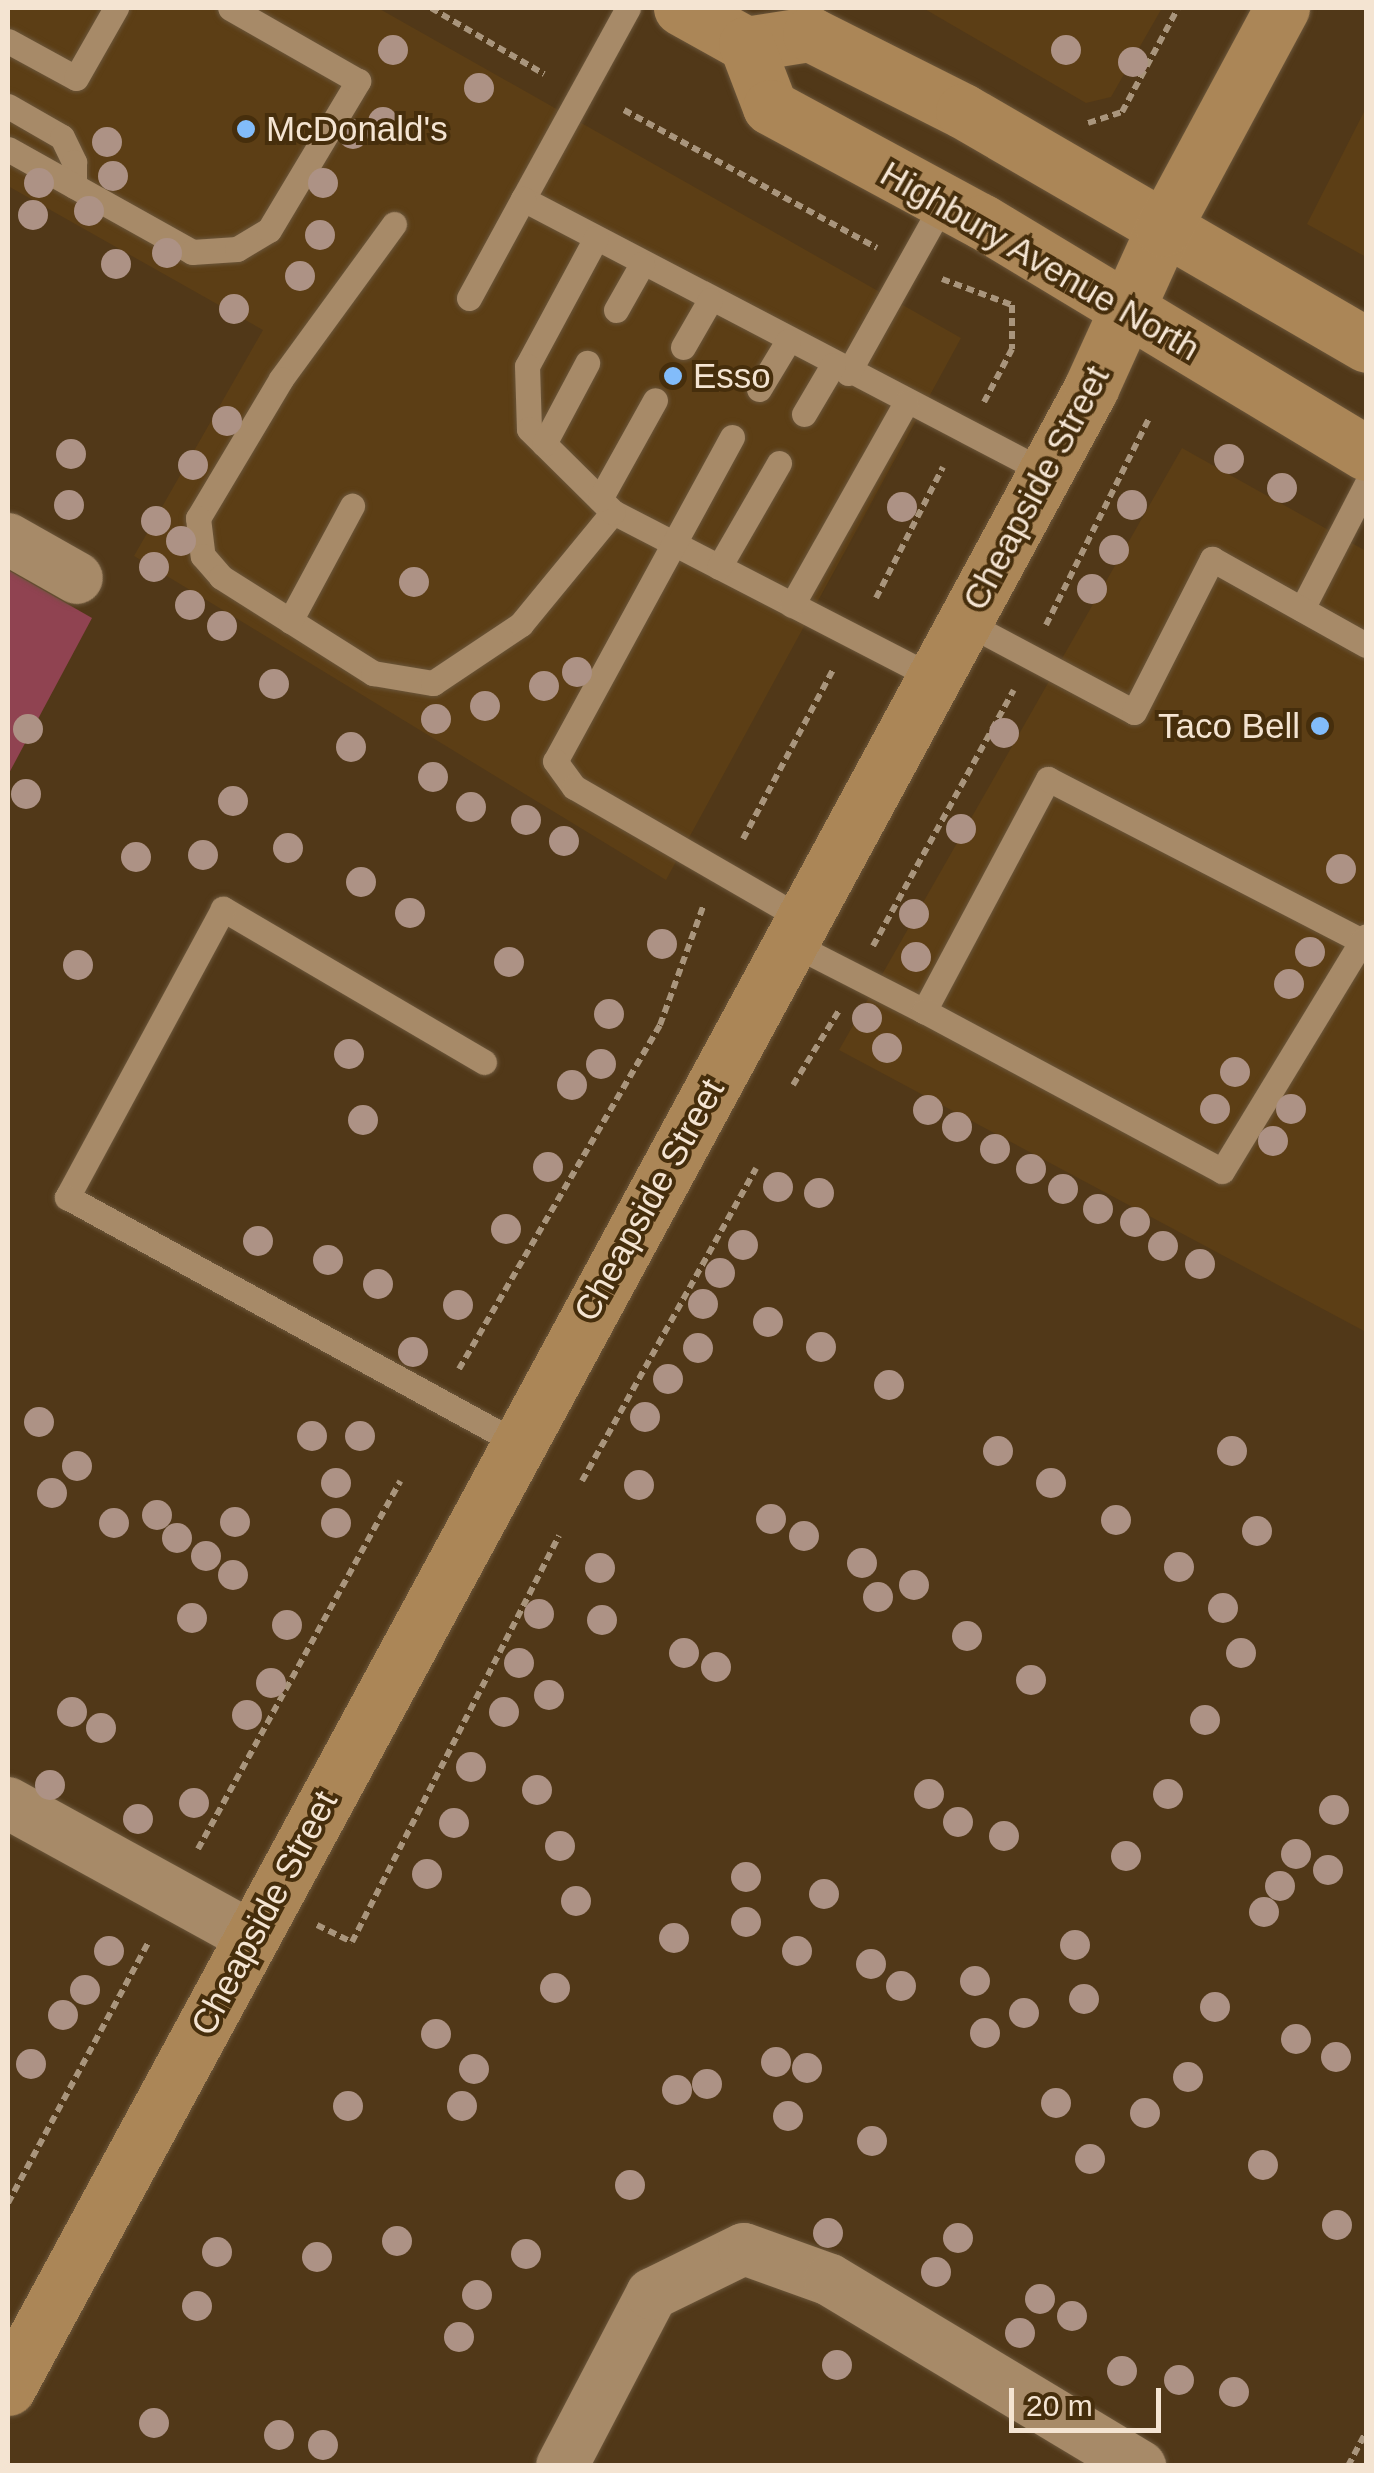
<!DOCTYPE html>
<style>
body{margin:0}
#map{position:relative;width:1374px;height:2473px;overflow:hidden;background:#513818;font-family:Helvetica,sans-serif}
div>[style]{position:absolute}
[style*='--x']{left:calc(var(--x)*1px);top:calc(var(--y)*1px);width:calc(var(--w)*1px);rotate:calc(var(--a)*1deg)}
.built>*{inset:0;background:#5c3e15}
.green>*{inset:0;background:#904351}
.path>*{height:6px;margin-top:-3px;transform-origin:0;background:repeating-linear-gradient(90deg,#a9957c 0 8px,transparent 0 13px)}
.roads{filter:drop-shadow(0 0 2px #6b563b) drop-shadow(0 0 2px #6b563b)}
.lane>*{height:25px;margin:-12.5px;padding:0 12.5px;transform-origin:12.5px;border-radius:12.5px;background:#a78a68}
.street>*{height:52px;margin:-26px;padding:0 26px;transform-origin:26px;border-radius:26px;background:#a78a68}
.secondary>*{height:55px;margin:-27.5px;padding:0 27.5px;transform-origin:27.5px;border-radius:27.5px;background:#ab8657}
.trees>*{width:30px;height:30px;margin:-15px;border-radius:50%;background:#ad9285}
.dots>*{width:28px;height:28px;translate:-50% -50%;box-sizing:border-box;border:5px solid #462e0c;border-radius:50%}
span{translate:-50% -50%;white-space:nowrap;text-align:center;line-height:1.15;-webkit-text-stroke:8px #462e0c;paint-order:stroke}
.poi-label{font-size:35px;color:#f4e4d2}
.left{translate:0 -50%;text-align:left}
.right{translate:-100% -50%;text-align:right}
.street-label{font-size:35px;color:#f4e4d2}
.frame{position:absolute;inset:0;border:10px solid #f4e4d2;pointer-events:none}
.scale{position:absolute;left:1009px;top:2388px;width:152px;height:45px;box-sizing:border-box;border:5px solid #f4e4d2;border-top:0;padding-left:12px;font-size:30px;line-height:35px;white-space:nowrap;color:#f4e4d2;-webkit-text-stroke:8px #462e0c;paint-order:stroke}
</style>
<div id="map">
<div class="built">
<i style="clip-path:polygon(8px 8px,378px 8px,961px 338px,666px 880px,134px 556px,263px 330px,8px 186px)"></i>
<i style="clip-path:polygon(923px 8px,1162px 8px,1111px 97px,1086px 103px)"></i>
<i style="clip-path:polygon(1366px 108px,1366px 257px,1307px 224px)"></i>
<i style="clip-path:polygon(1182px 448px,1366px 551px,1366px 1332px,839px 1050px)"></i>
</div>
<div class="green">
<i style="clip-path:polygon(8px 570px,92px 618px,8px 775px)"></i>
</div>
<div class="path">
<i style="--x:431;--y:8;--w:131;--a:30.3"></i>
<i style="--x:624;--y:110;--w:288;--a:28.6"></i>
<i style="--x:1088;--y:123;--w:36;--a:-18"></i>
<i style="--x:1122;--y:112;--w:118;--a:-61.7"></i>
<i style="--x:942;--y:279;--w:75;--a:20.4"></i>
<i style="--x:1012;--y:305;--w:44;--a:90"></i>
<i style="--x:1012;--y:349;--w:60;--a:117.8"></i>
<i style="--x:876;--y:598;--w:147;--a:-62.9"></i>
<i style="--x:1046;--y:625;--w:231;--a:-63.5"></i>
<i style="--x:743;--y:839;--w:191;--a:-62"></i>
<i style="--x:873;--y:946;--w:292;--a:-61.2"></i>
<i style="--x:793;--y:1085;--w:89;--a:-58.3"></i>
<i style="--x:459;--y:1369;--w:398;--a:-59.7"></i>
<i style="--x:660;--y:1025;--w:126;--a:-70"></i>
<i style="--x:582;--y:1481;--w:358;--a:-60.9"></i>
<i style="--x:198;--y:1849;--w:420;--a:-61.2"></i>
<i style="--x:317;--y:1925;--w:39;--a:26"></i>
<i style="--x:352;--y:1942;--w:456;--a:-63"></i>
<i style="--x:8;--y:2203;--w:298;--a:-61.7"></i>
<i style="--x:1348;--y:2466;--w:38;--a:-62"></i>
</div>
<div class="roads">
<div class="lane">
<i style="--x:628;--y:8;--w:218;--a:118.8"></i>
<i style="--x:523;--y:199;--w:589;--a:27.61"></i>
<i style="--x:8;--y:41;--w:77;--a:28.6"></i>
<i style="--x:76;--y:78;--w:81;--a:-60.3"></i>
<i style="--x:8;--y:106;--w:62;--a:29.9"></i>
<i style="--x:62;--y:137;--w:28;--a:64"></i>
<i style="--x:74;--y:162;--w:24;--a:90"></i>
<i style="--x:8;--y:149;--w:211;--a:29.2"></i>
<i style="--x:192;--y:252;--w:45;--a:-3.8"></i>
<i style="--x:237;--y:249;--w:37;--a:-31"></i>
<i style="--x:269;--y:230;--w:174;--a:-59.1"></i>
<i style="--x:358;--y:81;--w:147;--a:-150.3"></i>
<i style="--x:394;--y:224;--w:192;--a:126.1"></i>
<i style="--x:281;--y:379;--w:162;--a:120.8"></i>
<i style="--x:198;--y:518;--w:38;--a:83"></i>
<i style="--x:203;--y:556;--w:28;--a:49"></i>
<i style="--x:221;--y:577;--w:180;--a:32.3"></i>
<i style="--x:373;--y:673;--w:61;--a:9.5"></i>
<i style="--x:433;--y:683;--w:106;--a:-33.8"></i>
<i style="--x:521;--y:624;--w:145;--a:-50.6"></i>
<i style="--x:613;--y:512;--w:361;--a:27.3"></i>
<i style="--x:596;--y:238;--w:145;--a:118.3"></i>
<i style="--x:527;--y:366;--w:63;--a:88.2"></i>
<i style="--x:529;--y:429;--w:118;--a:44.7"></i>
<i style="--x:469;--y:298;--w:113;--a:-61.4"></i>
<i style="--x:616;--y:310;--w:53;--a:-60.5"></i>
<i style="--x:683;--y:347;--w:54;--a:-60.1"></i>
<i style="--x:848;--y:373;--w:197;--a:-60.8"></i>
<i style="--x:759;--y:389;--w:56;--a:-58.9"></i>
<i style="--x:804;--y:414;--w:57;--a:-59.4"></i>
<i style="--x:732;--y:437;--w:369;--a:118.6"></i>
<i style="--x:555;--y:761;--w:32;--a:54"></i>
<i style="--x:574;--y:787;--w:264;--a:30"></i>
<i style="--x:544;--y:444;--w:92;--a:-62"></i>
<i style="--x:600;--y:499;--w:113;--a:-60.9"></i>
<i style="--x:719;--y:567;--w:120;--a:-60"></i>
<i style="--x:792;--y:605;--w:232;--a:-60.6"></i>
<i style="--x:1302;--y:609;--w:140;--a:-62.7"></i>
<i style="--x:290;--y:621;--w:131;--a:-61.7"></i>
<i style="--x:965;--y:622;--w:191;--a:28"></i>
<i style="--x:1134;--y:712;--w:172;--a:-63"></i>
<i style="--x:1212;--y:559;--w:176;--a:29.2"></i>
<i style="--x:789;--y:942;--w:152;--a:27.1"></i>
<i style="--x:924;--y:1011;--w:263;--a:-61.9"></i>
<i style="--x:1048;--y:779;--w:353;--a:27.3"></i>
<i style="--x:1362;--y:941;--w:6;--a:-51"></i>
<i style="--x:924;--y:1011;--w:338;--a:28.2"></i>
<i style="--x:1222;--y:1171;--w:269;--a:-58.7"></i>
<i style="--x:484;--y:1062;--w:303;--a:-149.6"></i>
<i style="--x:223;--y:909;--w:328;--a:118.4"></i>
<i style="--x:67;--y:1197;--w:513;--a:28.66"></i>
</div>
<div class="street">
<i style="--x:8;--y:539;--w:79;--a:29.5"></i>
<i style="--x:8;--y:1803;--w:278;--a:28.8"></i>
<i style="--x:562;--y:2466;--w:194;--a:-62.4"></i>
<i style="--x:652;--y:2294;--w:102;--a:-26.1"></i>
<i style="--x:744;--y:2249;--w:91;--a:19.8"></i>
<i style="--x:830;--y:2280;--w:362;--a:31"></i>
</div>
<div class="secondary">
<i style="--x:681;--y:8;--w:74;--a:29"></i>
<i style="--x:746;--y:44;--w:65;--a:-8.9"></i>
<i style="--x:810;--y:34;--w:171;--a:26.7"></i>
<i style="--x:963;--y:111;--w:466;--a:30.1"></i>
<i style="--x:746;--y:44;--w:67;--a:69.1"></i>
<i style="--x:770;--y:107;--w:242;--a:28.4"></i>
<i style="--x:983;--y:222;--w:447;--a:31.1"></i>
<i style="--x:8;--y:2388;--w:2274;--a:-61.56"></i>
<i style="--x:1091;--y:388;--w:175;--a:-65.6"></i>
<i style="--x:1163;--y:229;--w:251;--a:-61.7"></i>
</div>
</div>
<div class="trees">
<i style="left:393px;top:50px"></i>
<i style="left:1066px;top:50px"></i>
<i style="left:1133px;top:62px"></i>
<i style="left:479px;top:88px"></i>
<i style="left:383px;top:122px"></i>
<i style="left:353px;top:134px"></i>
<i style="left:107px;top:142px"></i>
<i style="left:113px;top:176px"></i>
<i style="left:39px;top:183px"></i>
<i style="left:323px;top:183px"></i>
<i style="left:89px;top:211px"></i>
<i style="left:33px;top:215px"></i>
<i style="left:320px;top:235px"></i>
<i style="left:167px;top:253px"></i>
<i style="left:116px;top:264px"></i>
<i style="left:300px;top:276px"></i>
<i style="left:234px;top:309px"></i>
<i style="left:227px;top:421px"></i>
<i style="left:71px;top:454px"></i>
<i style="left:1229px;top:459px"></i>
<i style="left:193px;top:465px"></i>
<i style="left:1282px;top:488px"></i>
<i style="left:69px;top:505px"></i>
<i style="left:1132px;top:505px"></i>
<i style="left:902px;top:507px"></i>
<i style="left:156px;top:521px"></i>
<i style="left:181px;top:541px"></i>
<i style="left:1114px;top:550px"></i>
<i style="left:154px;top:567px"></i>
<i style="left:414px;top:582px"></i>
<i style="left:1092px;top:589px"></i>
<i style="left:190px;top:605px"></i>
<i style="left:222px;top:626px"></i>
<i style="left:577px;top:672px"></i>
<i style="left:274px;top:684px"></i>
<i style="left:544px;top:686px"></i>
<i style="left:485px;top:706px"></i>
<i style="left:436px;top:719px"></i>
<i style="left:28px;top:729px"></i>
<i style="left:1004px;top:733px"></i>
<i style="left:351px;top:747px"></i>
<i style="left:433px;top:777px"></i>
<i style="left:26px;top:794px"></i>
<i style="left:233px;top:801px"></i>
<i style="left:471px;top:807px"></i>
<i style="left:526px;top:820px"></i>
<i style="left:961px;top:829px"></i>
<i style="left:564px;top:841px"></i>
<i style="left:288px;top:848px"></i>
<i style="left:203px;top:855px"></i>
<i style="left:136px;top:857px"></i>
<i style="left:1341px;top:869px"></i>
<i style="left:361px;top:882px"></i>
<i style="left:410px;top:913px"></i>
<i style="left:914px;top:914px"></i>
<i style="left:662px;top:944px"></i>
<i style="left:1310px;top:952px"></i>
<i style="left:916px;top:957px"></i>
<i style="left:509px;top:962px"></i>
<i style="left:78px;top:965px"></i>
<i style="left:1289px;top:984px"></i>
<i style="left:609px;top:1014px"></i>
<i style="left:867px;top:1018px"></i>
<i style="left:887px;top:1048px"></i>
<i style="left:349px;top:1054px"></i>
<i style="left:601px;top:1064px"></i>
<i style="left:1235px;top:1072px"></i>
<i style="left:572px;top:1085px"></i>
<i style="left:1215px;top:1109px"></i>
<i style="left:1291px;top:1109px"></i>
<i style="left:928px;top:1110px"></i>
<i style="left:363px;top:1120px"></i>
<i style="left:957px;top:1127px"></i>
<i style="left:1273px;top:1141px"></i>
<i style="left:995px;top:1149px"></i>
<i style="left:548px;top:1167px"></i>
<i style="left:1031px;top:1169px"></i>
<i style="left:778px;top:1187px"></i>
<i style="left:1063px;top:1189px"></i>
<i style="left:819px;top:1193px"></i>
<i style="left:1098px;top:1209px"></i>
<i style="left:1135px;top:1222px"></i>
<i style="left:506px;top:1229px"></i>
<i style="left:258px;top:1241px"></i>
<i style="left:743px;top:1245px"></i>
<i style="left:1163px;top:1246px"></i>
<i style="left:328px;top:1260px"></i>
<i style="left:1200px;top:1264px"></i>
<i style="left:720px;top:1273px"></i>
<i style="left:378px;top:1284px"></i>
<i style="left:703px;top:1304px"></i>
<i style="left:458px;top:1305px"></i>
<i style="left:768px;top:1322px"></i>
<i style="left:821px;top:1347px"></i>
<i style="left:698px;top:1348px"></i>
<i style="left:413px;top:1352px"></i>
<i style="left:668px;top:1379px"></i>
<i style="left:889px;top:1385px"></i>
<i style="left:645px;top:1417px"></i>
<i style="left:39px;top:1422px"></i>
<i style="left:312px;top:1436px"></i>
<i style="left:360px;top:1436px"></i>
<i style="left:998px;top:1451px"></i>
<i style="left:1232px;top:1451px"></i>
<i style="left:77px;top:1466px"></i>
<i style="left:336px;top:1483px"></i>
<i style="left:1051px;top:1483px"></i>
<i style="left:639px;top:1485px"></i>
<i style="left:52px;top:1493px"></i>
<i style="left:157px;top:1515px"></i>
<i style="left:771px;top:1519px"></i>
<i style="left:1116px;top:1520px"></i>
<i style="left:235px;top:1522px"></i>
<i style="left:114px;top:1523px"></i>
<i style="left:336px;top:1523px"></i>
<i style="left:1257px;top:1531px"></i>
<i style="left:804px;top:1536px"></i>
<i style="left:177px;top:1538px"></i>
<i style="left:206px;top:1556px"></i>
<i style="left:862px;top:1563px"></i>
<i style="left:1179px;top:1567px"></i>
<i style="left:600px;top:1568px"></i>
<i style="left:233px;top:1575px"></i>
<i style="left:914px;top:1585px"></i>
<i style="left:878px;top:1597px"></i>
<i style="left:1223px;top:1608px"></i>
<i style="left:539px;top:1614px"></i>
<i style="left:192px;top:1618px"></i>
<i style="left:602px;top:1620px"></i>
<i style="left:287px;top:1625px"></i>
<i style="left:967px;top:1636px"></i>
<i style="left:684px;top:1653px"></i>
<i style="left:1241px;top:1653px"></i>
<i style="left:519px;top:1663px"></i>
<i style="left:716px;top:1667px"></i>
<i style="left:1031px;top:1680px"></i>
<i style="left:271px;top:1683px"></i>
<i style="left:549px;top:1695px"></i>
<i style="left:72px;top:1712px"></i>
<i style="left:504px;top:1712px"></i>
<i style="left:247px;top:1715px"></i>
<i style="left:1205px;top:1720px"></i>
<i style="left:101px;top:1728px"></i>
<i style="left:471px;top:1767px"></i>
<i style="left:50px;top:1785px"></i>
<i style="left:537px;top:1790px"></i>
<i style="left:929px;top:1794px"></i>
<i style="left:1168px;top:1794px"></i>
<i style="left:194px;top:1803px"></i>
<i style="left:1334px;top:1810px"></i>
<i style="left:138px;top:1819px"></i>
<i style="left:958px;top:1822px"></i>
<i style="left:454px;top:1823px"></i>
<i style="left:1004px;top:1836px"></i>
<i style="left:560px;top:1846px"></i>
<i style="left:1296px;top:1854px"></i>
<i style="left:1126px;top:1856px"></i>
<i style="left:1328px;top:1870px"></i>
<i style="left:427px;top:1874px"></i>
<i style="left:746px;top:1877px"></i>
<i style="left:1280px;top:1886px"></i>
<i style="left:824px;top:1894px"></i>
<i style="left:576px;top:1901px"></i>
<i style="left:1264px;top:1912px"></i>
<i style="left:746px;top:1922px"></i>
<i style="left:674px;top:1938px"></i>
<i style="left:1075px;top:1945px"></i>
<i style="left:109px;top:1951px"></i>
<i style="left:797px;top:1951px"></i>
<i style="left:871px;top:1964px"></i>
<i style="left:975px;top:1981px"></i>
<i style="left:901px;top:1986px"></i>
<i style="left:555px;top:1988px"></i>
<i style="left:85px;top:1990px"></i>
<i style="left:1084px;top:1999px"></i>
<i style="left:1215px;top:2007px"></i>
<i style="left:1024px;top:2013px"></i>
<i style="left:63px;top:2015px"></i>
<i style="left:985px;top:2033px"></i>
<i style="left:436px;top:2034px"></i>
<i style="left:1296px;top:2039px"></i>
<i style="left:1336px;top:2057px"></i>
<i style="left:776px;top:2062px"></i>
<i style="left:31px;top:2064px"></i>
<i style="left:807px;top:2068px"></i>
<i style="left:474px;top:2069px"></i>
<i style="left:1188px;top:2077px"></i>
<i style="left:707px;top:2084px"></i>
<i style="left:677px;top:2090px"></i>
<i style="left:1056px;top:2103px"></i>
<i style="left:348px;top:2106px"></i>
<i style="left:462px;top:2106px"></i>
<i style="left:1145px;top:2113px"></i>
<i style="left:788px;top:2116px"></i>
<i style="left:872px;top:2141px"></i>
<i style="left:1090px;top:2159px"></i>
<i style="left:1263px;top:2165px"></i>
<i style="left:630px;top:2185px"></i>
<i style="left:1337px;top:2225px"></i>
<i style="left:828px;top:2233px"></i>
<i style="left:958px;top:2238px"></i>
<i style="left:397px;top:2241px"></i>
<i style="left:217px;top:2252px"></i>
<i style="left:526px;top:2254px"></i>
<i style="left:317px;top:2257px"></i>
<i style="left:936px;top:2272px"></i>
<i style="left:477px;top:2295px"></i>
<i style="left:1040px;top:2299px"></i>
<i style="left:197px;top:2306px"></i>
<i style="left:1072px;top:2316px"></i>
<i style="left:1020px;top:2333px"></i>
<i style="left:459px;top:2337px"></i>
<i style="left:837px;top:2365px"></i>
<i style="left:1122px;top:2371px"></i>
<i style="left:1179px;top:2380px"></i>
<i style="left:1234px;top:2392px"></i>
<i style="left:154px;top:2423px"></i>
<i style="left:279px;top:2435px"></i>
<i style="left:323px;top:2445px"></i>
</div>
<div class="dots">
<i style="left:246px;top:129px;background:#82bcfa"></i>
<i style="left:673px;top:376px;background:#82bcfa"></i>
<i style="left:1320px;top:726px;background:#82bcfa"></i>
</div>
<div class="poi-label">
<span class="left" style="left:266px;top:129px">McDonald's</span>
<span class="left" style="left:693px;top:376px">Esso</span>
<span class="right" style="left:1300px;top:726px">Taco Bell</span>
</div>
<div class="street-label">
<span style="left:1040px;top:261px;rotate:30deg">Highbury Avenue North</span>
<span style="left:1036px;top:488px;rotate:-62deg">Cheapside Street</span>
<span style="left:649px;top:1200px;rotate:-61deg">Cheapside Street</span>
<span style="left:264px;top:1913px;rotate:-62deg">Cheapside Street</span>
</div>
<div class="frame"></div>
<div class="scale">20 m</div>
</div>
